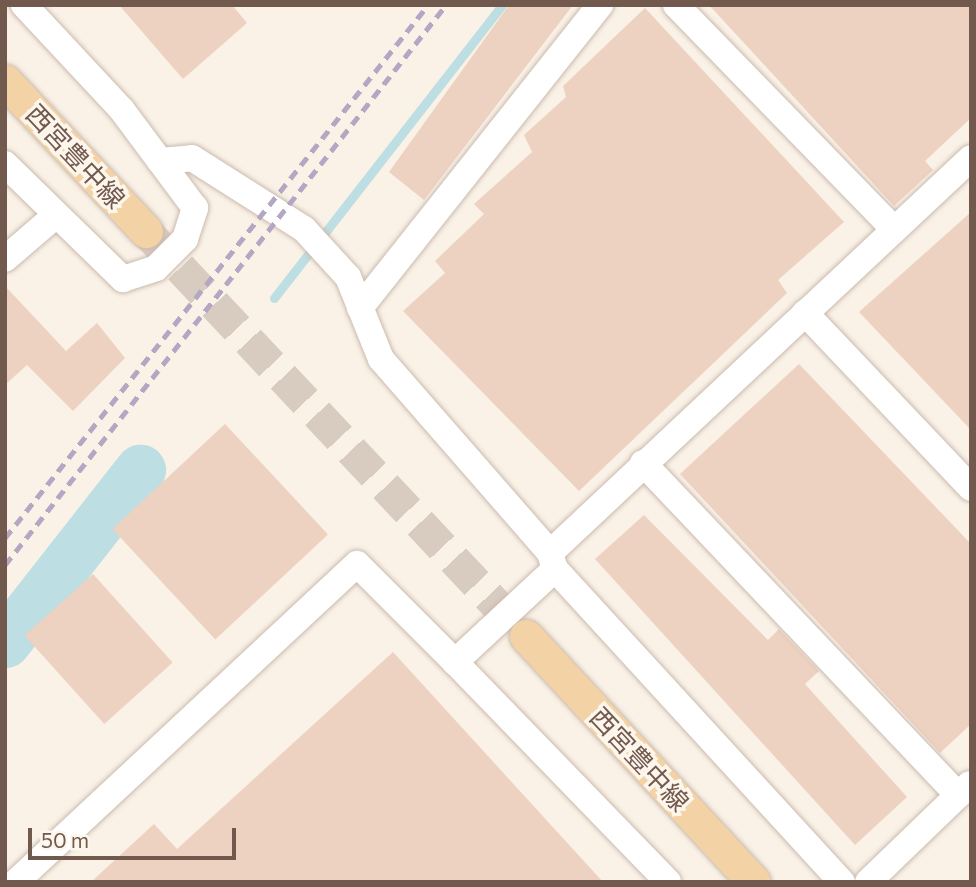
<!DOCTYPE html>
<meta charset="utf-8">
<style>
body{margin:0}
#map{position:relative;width:976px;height:887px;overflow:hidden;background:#faf2e7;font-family:Commissioner,"Noto Sans JP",sans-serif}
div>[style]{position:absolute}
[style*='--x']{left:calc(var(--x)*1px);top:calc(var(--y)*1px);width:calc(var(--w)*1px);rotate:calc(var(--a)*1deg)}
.stream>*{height:9px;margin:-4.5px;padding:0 4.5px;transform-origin:4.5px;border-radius:4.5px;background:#bddee2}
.river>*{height:51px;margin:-25.5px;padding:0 25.5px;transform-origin:25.5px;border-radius:25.5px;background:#bddee2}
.building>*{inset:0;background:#edd1c1;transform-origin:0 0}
.major-tunnel>*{height:33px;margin-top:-16.5px;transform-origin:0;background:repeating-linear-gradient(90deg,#d8ccc1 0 33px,transparent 0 50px)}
.roads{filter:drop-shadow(0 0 2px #cbbaae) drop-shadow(0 0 2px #cbbaae)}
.minor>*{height:26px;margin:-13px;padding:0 13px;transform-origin:13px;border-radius:13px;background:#fff}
.major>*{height:33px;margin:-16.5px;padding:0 16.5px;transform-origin:16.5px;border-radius:16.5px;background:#f3d3a5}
.rail>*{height:5px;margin-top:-2.5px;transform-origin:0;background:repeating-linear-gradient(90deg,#b5a6c3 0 10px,transparent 0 17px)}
span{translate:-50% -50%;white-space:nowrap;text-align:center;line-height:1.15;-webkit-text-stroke:7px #fdf6ed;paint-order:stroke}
.street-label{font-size:26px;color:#72594e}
.frame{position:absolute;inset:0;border:7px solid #72594e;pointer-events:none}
.scale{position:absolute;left:28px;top:828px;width:208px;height:32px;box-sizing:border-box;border:4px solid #72594e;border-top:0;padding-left:9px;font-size:21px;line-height:24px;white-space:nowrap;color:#72594e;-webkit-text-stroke:5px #fdf6ed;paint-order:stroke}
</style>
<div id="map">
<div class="stream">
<i style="--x:274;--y:298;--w:371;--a:-52.1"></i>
</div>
<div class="river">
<i style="--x:5;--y:642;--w:219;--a:-51.9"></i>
</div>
<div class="building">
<i style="clip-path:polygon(119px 5px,232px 5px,247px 23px,183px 79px)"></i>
<i style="clip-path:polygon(509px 5px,573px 5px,424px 200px,389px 172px)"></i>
<i style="clip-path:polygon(709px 5px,971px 5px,971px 118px,925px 161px,933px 170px,894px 206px)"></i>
<i style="clip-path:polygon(645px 8px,844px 222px,778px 280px,787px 293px,579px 491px,403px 311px,445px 273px,435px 261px,484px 214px,474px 204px,532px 152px,524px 135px,566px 97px,563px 86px)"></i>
<i style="clip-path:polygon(971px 212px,971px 430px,859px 312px)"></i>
<i style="clip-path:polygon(5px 286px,66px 351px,97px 323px,125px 358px,73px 411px,27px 365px,5px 385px)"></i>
<i style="clip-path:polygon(799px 364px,971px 544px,971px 724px,940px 753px,680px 474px)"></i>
<i style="left:225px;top:424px;width:151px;height:154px;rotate:47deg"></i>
<i style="clip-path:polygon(644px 515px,768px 640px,779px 629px,819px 671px,805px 684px,907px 797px,855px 845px,595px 559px)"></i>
<i style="left:93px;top:574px;width:119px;height:92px;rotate:48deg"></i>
<i style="clip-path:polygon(393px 652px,603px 882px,91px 882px,154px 824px,177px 849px)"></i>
</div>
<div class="major-tunnel">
<i style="--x:146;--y:231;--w:555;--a:46.82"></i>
</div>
<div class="roads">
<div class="minor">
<i style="--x:676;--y:5;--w:313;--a:45.8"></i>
<i style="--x:160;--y:161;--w:32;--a:-5"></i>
<i style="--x:192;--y:158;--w:133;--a:32.4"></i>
<i style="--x:304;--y:229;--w:65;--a:47.5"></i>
<i style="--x:348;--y:277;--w:88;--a:68.1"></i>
<i style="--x:381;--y:359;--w:257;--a:48.9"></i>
<i style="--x:550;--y:553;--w:17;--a:73"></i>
<i style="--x:555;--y:569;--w:425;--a:47.5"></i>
<i style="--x:5;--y:164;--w:165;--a:44.3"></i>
<i style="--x:123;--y:279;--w:35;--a:-18"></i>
<i style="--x:156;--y:268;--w:41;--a:-45"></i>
<i style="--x:185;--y:239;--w:33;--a:-72"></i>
<i style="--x:195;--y:208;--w:122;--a:-126.7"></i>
<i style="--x:122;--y:110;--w:144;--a:-133"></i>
<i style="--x:5;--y:259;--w:66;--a:-40.7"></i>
<i style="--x:360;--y:308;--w:387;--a:-51.6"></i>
<i style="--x:805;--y:313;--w:241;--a:46.5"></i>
<i style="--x:643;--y:463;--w:458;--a:46.5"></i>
<i style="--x:550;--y:553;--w:577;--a:-43.18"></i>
<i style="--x:555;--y:569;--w:137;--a:137.1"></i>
<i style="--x:455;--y:662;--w:306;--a:45.9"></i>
<i style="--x:16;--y:882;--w:466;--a:-43"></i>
<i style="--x:357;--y:564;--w:139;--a:45"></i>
<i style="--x:868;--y:882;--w:141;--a:-43.9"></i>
</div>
<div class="major">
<i style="--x:5;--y:81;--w:206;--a:46.8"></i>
<i style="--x:526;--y:636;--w:335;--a:47.2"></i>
</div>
</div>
<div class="rail">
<i style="--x:5;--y:538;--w:680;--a:-51.56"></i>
<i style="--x:5;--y:565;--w:713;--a:-51.78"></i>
</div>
<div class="street-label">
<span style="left:76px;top:156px;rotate:47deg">西宮豊中線</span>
<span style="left:640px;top:759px;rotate:47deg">西宮豊中線</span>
</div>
<div class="frame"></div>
<div class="scale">50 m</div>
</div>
